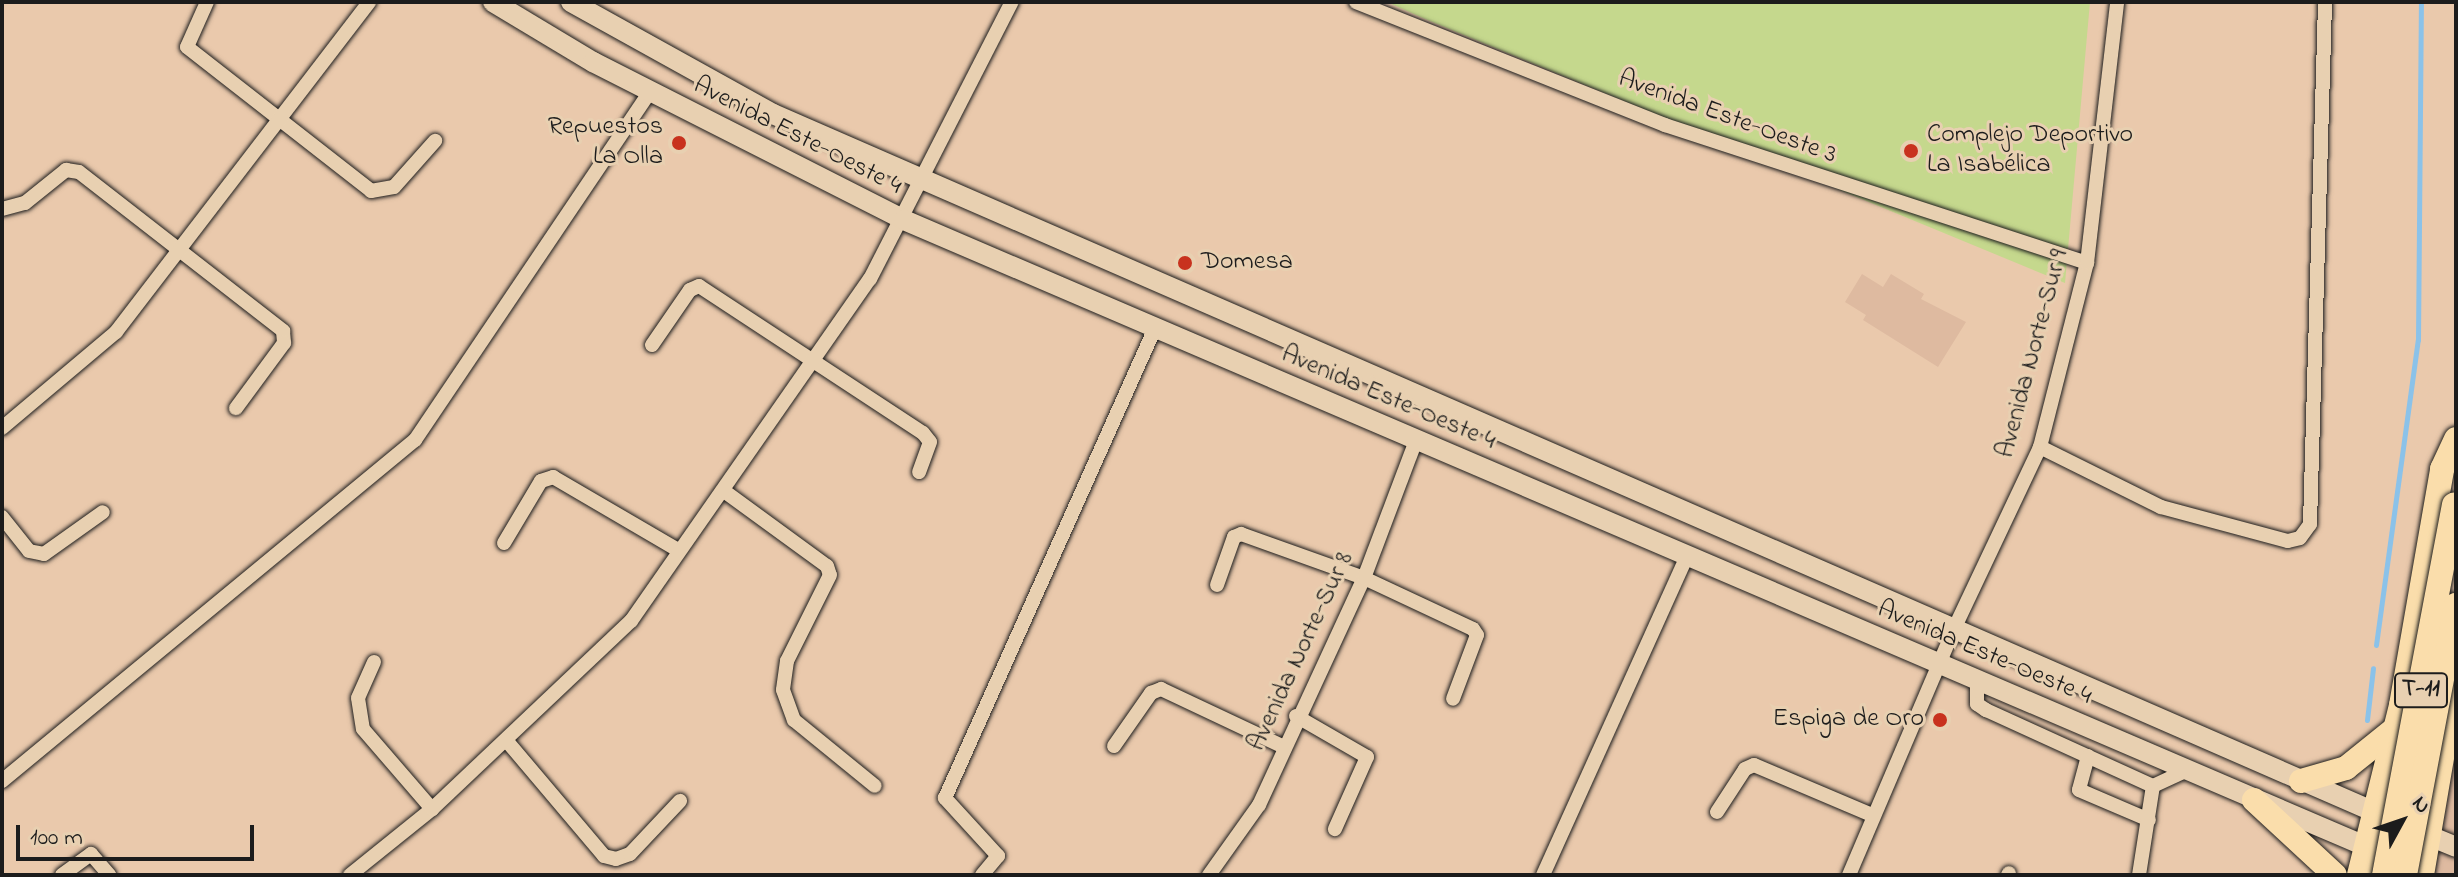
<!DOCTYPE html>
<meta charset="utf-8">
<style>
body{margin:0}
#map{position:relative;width:2458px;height:877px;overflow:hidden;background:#eac9ac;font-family:"Indie Flower",sans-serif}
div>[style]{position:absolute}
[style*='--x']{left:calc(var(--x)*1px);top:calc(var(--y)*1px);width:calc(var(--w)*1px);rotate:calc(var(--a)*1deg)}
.built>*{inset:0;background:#debaa0}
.green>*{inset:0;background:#c5d88d}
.stream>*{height:5px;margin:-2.5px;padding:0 2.5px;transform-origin:2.5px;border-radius:2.5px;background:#8bc2e9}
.roads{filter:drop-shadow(0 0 2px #1c1c1c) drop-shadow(0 0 2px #1c1c1c)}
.street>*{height:14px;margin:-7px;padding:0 7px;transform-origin:7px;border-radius:7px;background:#e8d0b1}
.secondary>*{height:20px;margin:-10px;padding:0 10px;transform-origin:10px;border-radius:10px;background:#e8d0b1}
.primary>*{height:24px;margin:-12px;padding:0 12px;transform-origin:12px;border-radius:12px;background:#faddab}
.bridges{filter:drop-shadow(0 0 2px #1c1c1c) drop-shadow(0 0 2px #1c1c1c)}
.primary-bridge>*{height:24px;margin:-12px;padding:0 12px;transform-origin:12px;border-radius:12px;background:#faddab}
.dots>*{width:22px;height:22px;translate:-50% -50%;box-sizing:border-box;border:4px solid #e8d0b1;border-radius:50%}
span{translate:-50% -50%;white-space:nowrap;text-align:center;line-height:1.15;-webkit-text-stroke:6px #e8d0b1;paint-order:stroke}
.shield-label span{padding:2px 6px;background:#e8d0b1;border:2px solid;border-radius:6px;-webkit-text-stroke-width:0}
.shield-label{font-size:24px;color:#1c1c1c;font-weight:700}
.street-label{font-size:26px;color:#1c1c1c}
.poi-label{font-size:26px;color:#1c1c1c}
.right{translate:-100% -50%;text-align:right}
.left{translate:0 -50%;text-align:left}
.frame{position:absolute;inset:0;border:4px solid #1c1c1c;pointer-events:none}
.north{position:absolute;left:2362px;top:781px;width:80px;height:80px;-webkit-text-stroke:6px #e8d0b1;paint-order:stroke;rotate:50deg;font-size:22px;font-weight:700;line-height:32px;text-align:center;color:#1c1c1c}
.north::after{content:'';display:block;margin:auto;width:28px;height:36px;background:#1c1c1c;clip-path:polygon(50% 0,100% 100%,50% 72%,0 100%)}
.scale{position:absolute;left:16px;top:825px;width:238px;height:36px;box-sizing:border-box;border:4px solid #1c1c1c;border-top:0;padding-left:10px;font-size:24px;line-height:28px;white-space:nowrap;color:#1c1c1c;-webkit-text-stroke:6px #e8d0b1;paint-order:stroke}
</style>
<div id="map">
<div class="built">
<i style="clip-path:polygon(1862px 274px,1883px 287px,1891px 274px,1924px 294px,1921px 299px,1966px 322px,1938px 367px,1863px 320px,1866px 315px,1845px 302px)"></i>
<i style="clip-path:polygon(2456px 725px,2456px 875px,2422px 875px)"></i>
</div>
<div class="green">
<i style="clip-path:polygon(1387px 2px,2090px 2px,2065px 283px,1425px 19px)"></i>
</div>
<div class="stream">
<i style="--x:2376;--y:645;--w:308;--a:-82.2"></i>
<i style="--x:2418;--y:340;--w:338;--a:-89.5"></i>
<i style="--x:2367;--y:720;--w:52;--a:-83.4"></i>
</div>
<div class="roads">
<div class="street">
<i style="--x:207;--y:2;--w:49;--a:114"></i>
<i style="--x:187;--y:47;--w:234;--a:38"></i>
<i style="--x:371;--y:191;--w:23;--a:-10"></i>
<i style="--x:394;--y:187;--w:62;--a:-48.3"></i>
<i style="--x:1356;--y:2;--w:333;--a:21.7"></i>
<i style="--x:1665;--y:125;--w:444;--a:18.1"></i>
<i style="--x:2;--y:209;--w:24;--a:-15"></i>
<i style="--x:25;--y:203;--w:53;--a:-38.8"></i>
<i style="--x:66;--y:170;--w:13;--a:9"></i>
<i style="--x:79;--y:172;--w:259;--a:37.9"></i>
<i style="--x:283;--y:331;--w:12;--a:85"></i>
<i style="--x:284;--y:343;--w:81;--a:126.4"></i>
<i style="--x:652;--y:345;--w:67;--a:-55.4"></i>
<i style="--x:690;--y:290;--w:10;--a:-24"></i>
<i style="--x:699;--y:286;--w:268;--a:33.3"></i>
<i style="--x:923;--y:433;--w:11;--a:52"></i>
<i style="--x:930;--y:442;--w:32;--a:110"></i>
<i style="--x:2;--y:428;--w:149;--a:-40.1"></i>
<i style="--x:116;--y:332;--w:416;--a:-52.5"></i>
<i style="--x:2040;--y:447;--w:135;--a:26.4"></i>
<i style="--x:2161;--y:507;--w:131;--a:15"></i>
<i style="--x:2288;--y:541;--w:12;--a:-14"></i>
<i style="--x:2300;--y:538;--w:17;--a:-54"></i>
<i style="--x:2310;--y:524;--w:522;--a:-88.35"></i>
<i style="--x:724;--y:491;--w:127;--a:36.1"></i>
<i style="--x:827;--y:566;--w:9;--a:72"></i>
<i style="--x:830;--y:575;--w:96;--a:116.6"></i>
<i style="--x:787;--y:661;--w:29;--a:98"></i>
<i style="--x:783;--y:690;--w:32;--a:70"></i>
<i style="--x:794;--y:720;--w:104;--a:39.2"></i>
<i style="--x:2;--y:517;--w:43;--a:51.5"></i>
<i style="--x:29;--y:551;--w:15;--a:11"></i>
<i style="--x:44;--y:554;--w:72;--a:-35.4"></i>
<i style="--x:504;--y:543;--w:72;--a:-59.2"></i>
<i style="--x:541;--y:481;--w:13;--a:-18"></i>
<i style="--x:553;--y:477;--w:145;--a:30.3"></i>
<i style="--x:1217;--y:585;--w:51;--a:-70.5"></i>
<i style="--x:1234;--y:537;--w:8;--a:-23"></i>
<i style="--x:1241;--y:534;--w:131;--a:19.7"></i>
<i style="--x:1364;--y:578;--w:120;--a:25.1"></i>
<i style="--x:1473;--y:629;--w:7;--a:56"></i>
<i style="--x:1477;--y:635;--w:68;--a:110.6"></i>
<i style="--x:374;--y:662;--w:39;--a:114"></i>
<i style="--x:358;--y:698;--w:31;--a:81"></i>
<i style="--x:363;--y:729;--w:106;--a:49.2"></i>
<i style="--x:1977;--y:678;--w:26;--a:90"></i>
<i style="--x:1977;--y:704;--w:11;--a:34"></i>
<i style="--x:1986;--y:710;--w:183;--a:24.5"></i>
<i style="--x:2153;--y:786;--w:40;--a:-25"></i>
<i style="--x:1296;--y:716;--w:82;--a:30"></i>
<i style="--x:1367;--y:757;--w:79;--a:114"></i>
<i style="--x:506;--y:740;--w:152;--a:49.8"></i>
<i style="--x:604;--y:856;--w:12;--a:14"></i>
<i style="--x:616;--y:859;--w:15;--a:-20"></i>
<i style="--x:630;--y:854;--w:73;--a:-46.7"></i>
<i style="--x:1114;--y:746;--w:65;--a:-55.1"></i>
<i style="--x:1151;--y:693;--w:11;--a:-22"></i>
<i style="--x:1161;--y:689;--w:134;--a:25.2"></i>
<i style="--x:2088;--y:756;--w:35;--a:105"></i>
<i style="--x:2079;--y:790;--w:76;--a:23.2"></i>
<i style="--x:2;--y:781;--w:536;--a:-39.55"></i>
<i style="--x:415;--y:440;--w:420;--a:-56"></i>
<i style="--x:1717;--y:812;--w:51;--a:-56.9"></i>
<i style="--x:1745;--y:769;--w:10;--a:-24"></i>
<i style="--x:1754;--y:765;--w:130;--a:23"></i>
<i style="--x:62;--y:875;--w:36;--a:-36"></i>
<i style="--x:91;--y:854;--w:28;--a:49"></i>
<i style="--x:350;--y:875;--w:105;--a:-38.8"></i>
<i style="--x:432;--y:809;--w:274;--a:-43.4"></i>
<i style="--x:631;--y:621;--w:417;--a:-55.1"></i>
<i style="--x:870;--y:279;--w:311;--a:-62.9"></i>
<i style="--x:982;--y:875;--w:25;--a:-50"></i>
<i style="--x:998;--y:856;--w:79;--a:-132.4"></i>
<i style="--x:945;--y:798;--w:515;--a:-65.92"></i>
<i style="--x:1209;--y:875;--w:86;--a:-54.5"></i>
<i style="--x:1259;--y:805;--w:250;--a:-65.2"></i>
<i style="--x:1364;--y:578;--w:150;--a:-69.3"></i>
<i style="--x:1543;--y:875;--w:348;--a:-65.7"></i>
<i style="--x:1849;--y:875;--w:270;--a:-66.9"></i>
<i style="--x:1955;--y:627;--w:199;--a:-64.7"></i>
<i style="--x:2040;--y:447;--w:190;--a:-75.7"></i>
<i style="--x:2087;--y:263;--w:263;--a:-83.4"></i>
<i style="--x:2008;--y:875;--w:2;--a:-63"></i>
<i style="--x:2139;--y:875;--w:90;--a:-81.1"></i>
</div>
<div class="secondary">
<i style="--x:493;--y:2;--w:117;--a:31"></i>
<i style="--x:593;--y:62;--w:349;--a:26.9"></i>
<i style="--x:904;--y:220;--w:1602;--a:23.19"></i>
<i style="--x:571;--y:2;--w:231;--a:29"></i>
<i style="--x:773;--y:114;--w:1760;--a:23.55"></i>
<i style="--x:2415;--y:830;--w:44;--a:22.5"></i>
</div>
<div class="primary">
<i style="--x:2301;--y:781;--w:47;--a:-16.1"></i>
<i style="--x:2346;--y:768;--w:64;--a:-38.7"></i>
<i style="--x:2254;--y:800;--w:110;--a:42.8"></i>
<i style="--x:2359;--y:875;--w:175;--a:-76.1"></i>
<i style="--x:2401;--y:705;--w:240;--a:-80.1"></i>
<i style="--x:2442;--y:469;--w:33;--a:-65"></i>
<i style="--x:2422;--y:875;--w:202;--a:-80.3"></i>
</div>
</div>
<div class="bridges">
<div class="primary-bridge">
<i style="--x:2384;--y:875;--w:377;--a:-79.3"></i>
<i style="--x:2405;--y:875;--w:275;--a:-79.3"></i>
</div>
</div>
<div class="dots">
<i style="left:679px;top:143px;background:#c8321e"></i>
<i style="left:1911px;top:151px;background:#c8321e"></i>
<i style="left:1185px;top:263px;background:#c8321e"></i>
<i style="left:1940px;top:720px;background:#c8321e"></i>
</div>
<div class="shield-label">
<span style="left:2421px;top:690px">T-11</span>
</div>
<div class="street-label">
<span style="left:1727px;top:118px;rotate:20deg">Avenida Este-Oeste 3</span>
<span style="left:797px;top:137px;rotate:27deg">Avenida Este-Oeste 4</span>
<span style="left:2034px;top:354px;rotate:-75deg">Avenida Norte-Sur 9</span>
<span style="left:1388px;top:399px;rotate:23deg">Avenida Este-Oeste 4</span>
<span style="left:1302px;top:652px;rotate:-65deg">Avenida Norte-Sur 8</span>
<span style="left:1984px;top:654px;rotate:23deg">Avenida Este-Oeste 4</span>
</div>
<div class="poi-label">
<span class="right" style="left:663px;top:143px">Repuestos<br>La Olla</span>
<span class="left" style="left:1927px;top:151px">Complejo Deportivo<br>La Isabélica</span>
<span class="left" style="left:1201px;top:263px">Domesa</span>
<span class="right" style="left:1924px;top:720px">Espiga de Oro</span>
</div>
<div class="frame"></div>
<div class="north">N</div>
<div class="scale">100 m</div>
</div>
